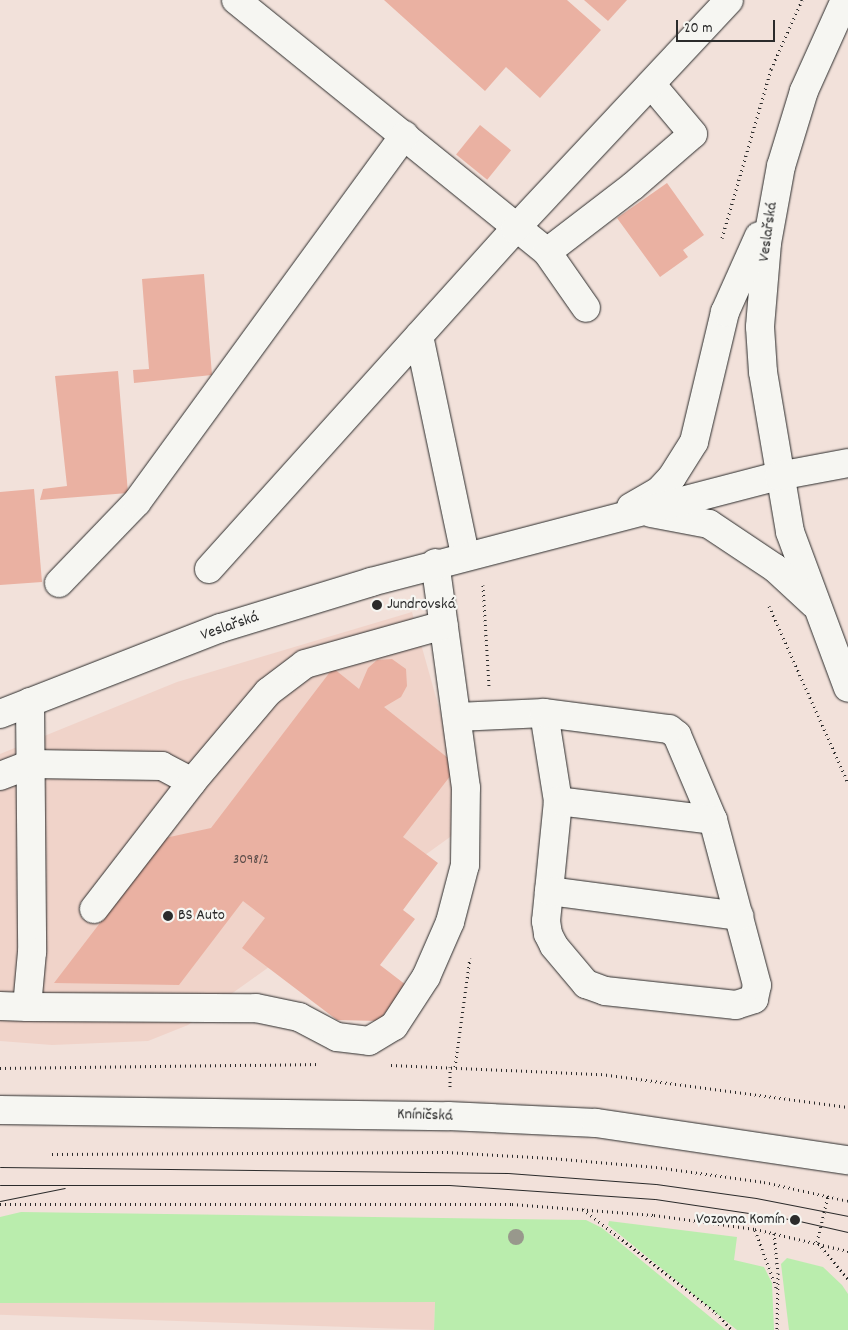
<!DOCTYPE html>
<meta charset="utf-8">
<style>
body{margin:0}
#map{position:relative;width:848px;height:1330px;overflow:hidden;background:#f2e1da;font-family:Dekko,sans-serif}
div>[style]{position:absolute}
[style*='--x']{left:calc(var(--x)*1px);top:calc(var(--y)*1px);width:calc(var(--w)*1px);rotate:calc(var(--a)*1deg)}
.built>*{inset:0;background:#f0d3c9;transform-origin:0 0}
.green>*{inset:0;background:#baedad}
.building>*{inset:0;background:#eab1a2;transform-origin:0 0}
.path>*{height:3px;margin-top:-1.5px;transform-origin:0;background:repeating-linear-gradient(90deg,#2b2b2b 0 1px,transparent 0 5px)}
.roads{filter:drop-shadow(0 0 1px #2b2b2b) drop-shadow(0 0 1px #2b2b2b)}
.minor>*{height:28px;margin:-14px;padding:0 14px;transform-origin:14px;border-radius:14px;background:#f6f6f2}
.major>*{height:28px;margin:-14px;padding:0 14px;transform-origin:14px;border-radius:14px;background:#f6f6f2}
.tram>*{height:1px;margin:-0.5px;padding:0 0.5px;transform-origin:0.5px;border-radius:0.5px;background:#2b2b2b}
.trees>*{width:16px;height:16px;margin:-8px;border-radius:50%;background:#98988c}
.dots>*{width:14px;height:14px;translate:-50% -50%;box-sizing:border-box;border:2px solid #f6f6f2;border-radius:50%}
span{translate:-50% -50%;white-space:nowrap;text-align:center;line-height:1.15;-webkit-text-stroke:4.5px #f6f6f2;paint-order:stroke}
.number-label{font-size:14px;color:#5b4c49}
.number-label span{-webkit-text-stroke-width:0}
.street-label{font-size:16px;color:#2b2b2b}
.poi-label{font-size:16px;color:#2b2b2b}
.left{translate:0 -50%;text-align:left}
.right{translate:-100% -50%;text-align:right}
.scale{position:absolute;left:676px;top:20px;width:99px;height:22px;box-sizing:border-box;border:2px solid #2b2b2b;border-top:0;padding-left:6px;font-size:15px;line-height:18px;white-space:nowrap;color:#2b2b2b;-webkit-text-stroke:4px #f6f6f2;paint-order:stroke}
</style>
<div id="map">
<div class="built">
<i style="clip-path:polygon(412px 612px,471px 822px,188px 1025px,148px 1041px,52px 1045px,0 1041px,0 754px,177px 682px)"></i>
<i style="left:435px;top:1302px;width:28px;height:435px;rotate:92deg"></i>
</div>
<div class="green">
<i style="clip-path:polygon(21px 1212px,586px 1220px,602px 1228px,726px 1330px,434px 1330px,435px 1302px,0 1303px,0 1217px)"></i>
<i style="clip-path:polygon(609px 1221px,737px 1237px,734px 1260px,764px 1267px,772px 1283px,774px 1330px,737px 1330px,608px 1225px)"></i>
<i style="clip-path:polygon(787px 1258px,823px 1267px,842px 1285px,848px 1294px,848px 1330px,789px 1330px,781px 1264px)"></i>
</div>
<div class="building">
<i style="clip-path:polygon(384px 0,567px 0,601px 30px,540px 98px,506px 67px,485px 91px)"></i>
<i style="clip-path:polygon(584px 0,627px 0,608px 21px)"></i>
<i style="left:480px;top:125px;width:40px;height:38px;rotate:39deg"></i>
<i style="clip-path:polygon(667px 183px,704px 235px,683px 250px,688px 257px,660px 277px,617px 218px)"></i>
<i style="clip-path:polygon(204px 274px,212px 375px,134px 383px,133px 370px,149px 369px,142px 279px)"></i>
<i style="clip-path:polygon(118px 371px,128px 493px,40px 500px,43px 489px,67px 486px,55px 376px)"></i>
<i style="clip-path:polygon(34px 489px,42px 582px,0 585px,0 492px)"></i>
<i style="clip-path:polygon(392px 659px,406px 669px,407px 686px,401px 697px,384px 707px,458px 766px,403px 837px,438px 863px,403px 910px,415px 919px,380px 965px,406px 985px,379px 1021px,337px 1020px,242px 948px,265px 918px,243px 901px,179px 985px,54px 983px,165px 838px,211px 828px,333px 668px,359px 689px,368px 668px,377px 660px)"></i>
</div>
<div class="path">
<i style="--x:722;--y:238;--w:176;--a:-73.8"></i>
<i style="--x:771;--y:69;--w:76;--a:-65.8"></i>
<i style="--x:483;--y:585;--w:101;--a:86.6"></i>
<i style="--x:769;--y:606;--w:194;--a:65.9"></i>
<i style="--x:391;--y:1065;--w:210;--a:2.5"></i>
<i style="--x:601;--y:1074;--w:249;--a:7.6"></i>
<i style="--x:455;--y:1067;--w:110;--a:-82.2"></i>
<i style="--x:0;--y:1068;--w:320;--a:-0.7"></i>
<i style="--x:450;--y:1087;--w:20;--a:-90"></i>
<i style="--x:52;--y:1154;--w:395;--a:-0.3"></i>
<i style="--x:447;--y:1152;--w:104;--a:3.3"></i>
<i style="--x:551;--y:1158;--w:105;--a:4.9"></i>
<i style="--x:656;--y:1167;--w:109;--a:7.9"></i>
<i style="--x:764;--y:1182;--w:86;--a:12.7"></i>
<i style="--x:0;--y:1204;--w:512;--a:0"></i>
<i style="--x:512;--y:1204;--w:142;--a:4.4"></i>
<i style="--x:654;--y:1215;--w:102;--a:7.9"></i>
<i style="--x:755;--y:1229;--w:96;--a:13.3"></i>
<i style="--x:583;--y:1209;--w:169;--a:38"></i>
<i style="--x:716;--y:1313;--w:23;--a:47"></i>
<i style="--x:755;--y:1230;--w:61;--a:69.8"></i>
<i style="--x:774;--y:1233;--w:40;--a:84.3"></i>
<i style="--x:778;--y:1273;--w:57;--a:91"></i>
<i style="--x:817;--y:1242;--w:47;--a:-76.6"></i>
<i style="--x:818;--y:1243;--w:47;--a:50.2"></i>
</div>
<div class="roads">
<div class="minor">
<i style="--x:236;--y:0;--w:400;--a:39"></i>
<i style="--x:547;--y:252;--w:68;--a:55.1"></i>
<i style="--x:845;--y:0;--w:100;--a:114.3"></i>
<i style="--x:804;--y:91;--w:78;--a:107"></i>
<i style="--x:781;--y:166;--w:78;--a:100.3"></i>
<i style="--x:767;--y:243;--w:84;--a:94.8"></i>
<i style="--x:760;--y:327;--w:45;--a:86.2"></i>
<i style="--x:763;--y:372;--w:162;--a:80.4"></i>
<i style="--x:790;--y:532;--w:166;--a:69.6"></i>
<i style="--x:547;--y:252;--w:108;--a:-37.5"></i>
<i style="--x:633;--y:186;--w:79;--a:-40.9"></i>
<i style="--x:693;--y:134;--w:65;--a:-130"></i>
<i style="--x:419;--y:336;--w:224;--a:78.1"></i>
<i style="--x:631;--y:507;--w:32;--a:-30"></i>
<i style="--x:659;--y:491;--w:19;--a:-47"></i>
<i style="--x:672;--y:477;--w:41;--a:-57.8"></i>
<i style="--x:694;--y:442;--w:134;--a:-76.6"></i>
<i style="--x:725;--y:312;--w:83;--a:-65.9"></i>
<i style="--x:651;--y:513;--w:59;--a:10.7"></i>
<i style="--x:709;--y:524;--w:79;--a:33.7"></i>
<i style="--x:775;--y:568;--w:53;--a:42.7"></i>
<i style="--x:209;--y:569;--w:457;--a:-48"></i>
<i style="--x:515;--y:229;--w:313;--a:-46.9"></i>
<i style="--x:59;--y:583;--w:112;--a:-46.1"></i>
<i style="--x:137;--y:502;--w:454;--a:-53.9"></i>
<i style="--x:30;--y:702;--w:250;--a:89.5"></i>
<i style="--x:32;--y:952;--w:55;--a:95.2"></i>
<i style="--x:27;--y:1007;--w:229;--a:0.3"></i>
<i style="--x:256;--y:1008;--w:44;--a:11.8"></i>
<i style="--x:299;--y:1017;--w:43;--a:27.8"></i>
<i style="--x:337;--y:1037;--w:32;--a:7"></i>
<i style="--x:369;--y:1041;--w:29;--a:-31"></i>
<i style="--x:394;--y:1026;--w:59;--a:-56.9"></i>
<i style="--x:426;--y:977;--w:60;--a:-66.4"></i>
<i style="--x:450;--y:922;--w:59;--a:-75.3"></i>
<i style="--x:465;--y:865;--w:77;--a:-89.3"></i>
<i style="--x:466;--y:788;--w:227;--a:-97.8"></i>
<i style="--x:0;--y:714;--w:237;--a:-21.3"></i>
<i style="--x:221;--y:628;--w:157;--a:-17"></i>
<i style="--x:371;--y:582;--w:422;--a:-14.6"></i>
<i style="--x:779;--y:476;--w:70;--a:-10.7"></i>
<i style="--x:457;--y:717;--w:87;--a:-2.6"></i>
<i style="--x:544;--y:713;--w:89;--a:81"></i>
<i style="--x:558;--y:801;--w:121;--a:95.7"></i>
<i style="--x:546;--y:921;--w:13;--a:81"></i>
<i style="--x:548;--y:934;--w:13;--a:63"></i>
<i style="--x:554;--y:946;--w:50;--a:49.9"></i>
<i style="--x:586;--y:984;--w:20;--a:20"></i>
<i style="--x:605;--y:991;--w:132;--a:6.1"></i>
<i style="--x:736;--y:1005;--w:19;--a:-18"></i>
<i style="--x:754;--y:999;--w:14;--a:-78"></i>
<i style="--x:757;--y:985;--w:171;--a:-104.9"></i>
<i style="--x:713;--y:820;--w:92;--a:-113"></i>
<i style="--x:677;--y:735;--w:10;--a:-143"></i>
<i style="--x:669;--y:729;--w:126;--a:-172.7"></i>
<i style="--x:0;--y:776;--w:33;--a:-21"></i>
<i style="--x:31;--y:764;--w:131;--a:0.9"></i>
<i style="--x:162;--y:766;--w:34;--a:28"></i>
<i style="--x:558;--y:801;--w:156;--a:7"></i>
<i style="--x:549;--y:891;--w:192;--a:7.5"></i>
<i style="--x:94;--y:909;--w:160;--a:-52.3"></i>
<i style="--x:192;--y:782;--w:118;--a:-49.8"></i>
<i style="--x:268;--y:692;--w:46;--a:-37.1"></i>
<i style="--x:305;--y:664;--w:144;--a:-15.7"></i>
<i style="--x:0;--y:1006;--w:27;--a:2"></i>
</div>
<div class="major">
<i style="--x:0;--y:1110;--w:448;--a:0.8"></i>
<i style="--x:448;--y:1116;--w:148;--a:2.7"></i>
<i style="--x:596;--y:1123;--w:255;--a:8.4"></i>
</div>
</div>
<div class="tram">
<i style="--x:0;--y:1167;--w:508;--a:0.68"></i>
<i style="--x:508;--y:1173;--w:148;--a:4.3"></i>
<i style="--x:656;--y:1184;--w:101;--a:8"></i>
<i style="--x:756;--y:1198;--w:94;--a:11.1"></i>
<i style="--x:0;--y:1185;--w:449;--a:0"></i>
<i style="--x:449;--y:1185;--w:206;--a:3.9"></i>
<i style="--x:655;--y:1199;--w:142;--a:8.5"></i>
<i style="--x:795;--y:1220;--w:54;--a:12.8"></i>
<i style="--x:0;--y:1201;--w:66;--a:-11.3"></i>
</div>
<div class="trees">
<i style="left:516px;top:1237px"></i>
</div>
<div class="dots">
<i style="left:377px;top:605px;background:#2b2b2b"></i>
<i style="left:168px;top:916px;background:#2b2b2b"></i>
<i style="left:795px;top:1220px;background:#2b2b2b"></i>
</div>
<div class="number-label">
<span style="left:251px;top:860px">3098/2</span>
</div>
<div class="street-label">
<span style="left:769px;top:232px;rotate:-82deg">Veslařská</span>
<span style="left:230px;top:627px;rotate:-19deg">Veslařská</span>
<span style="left:425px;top:1116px;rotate:2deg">Kníničská</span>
</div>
<div class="poi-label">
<span class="left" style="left:387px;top:605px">Jundrovská</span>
<span class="left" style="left:178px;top:916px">BS Auto</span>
<span class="right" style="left:785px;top:1220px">Vozovna Komín</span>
</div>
<div class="scale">20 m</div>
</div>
